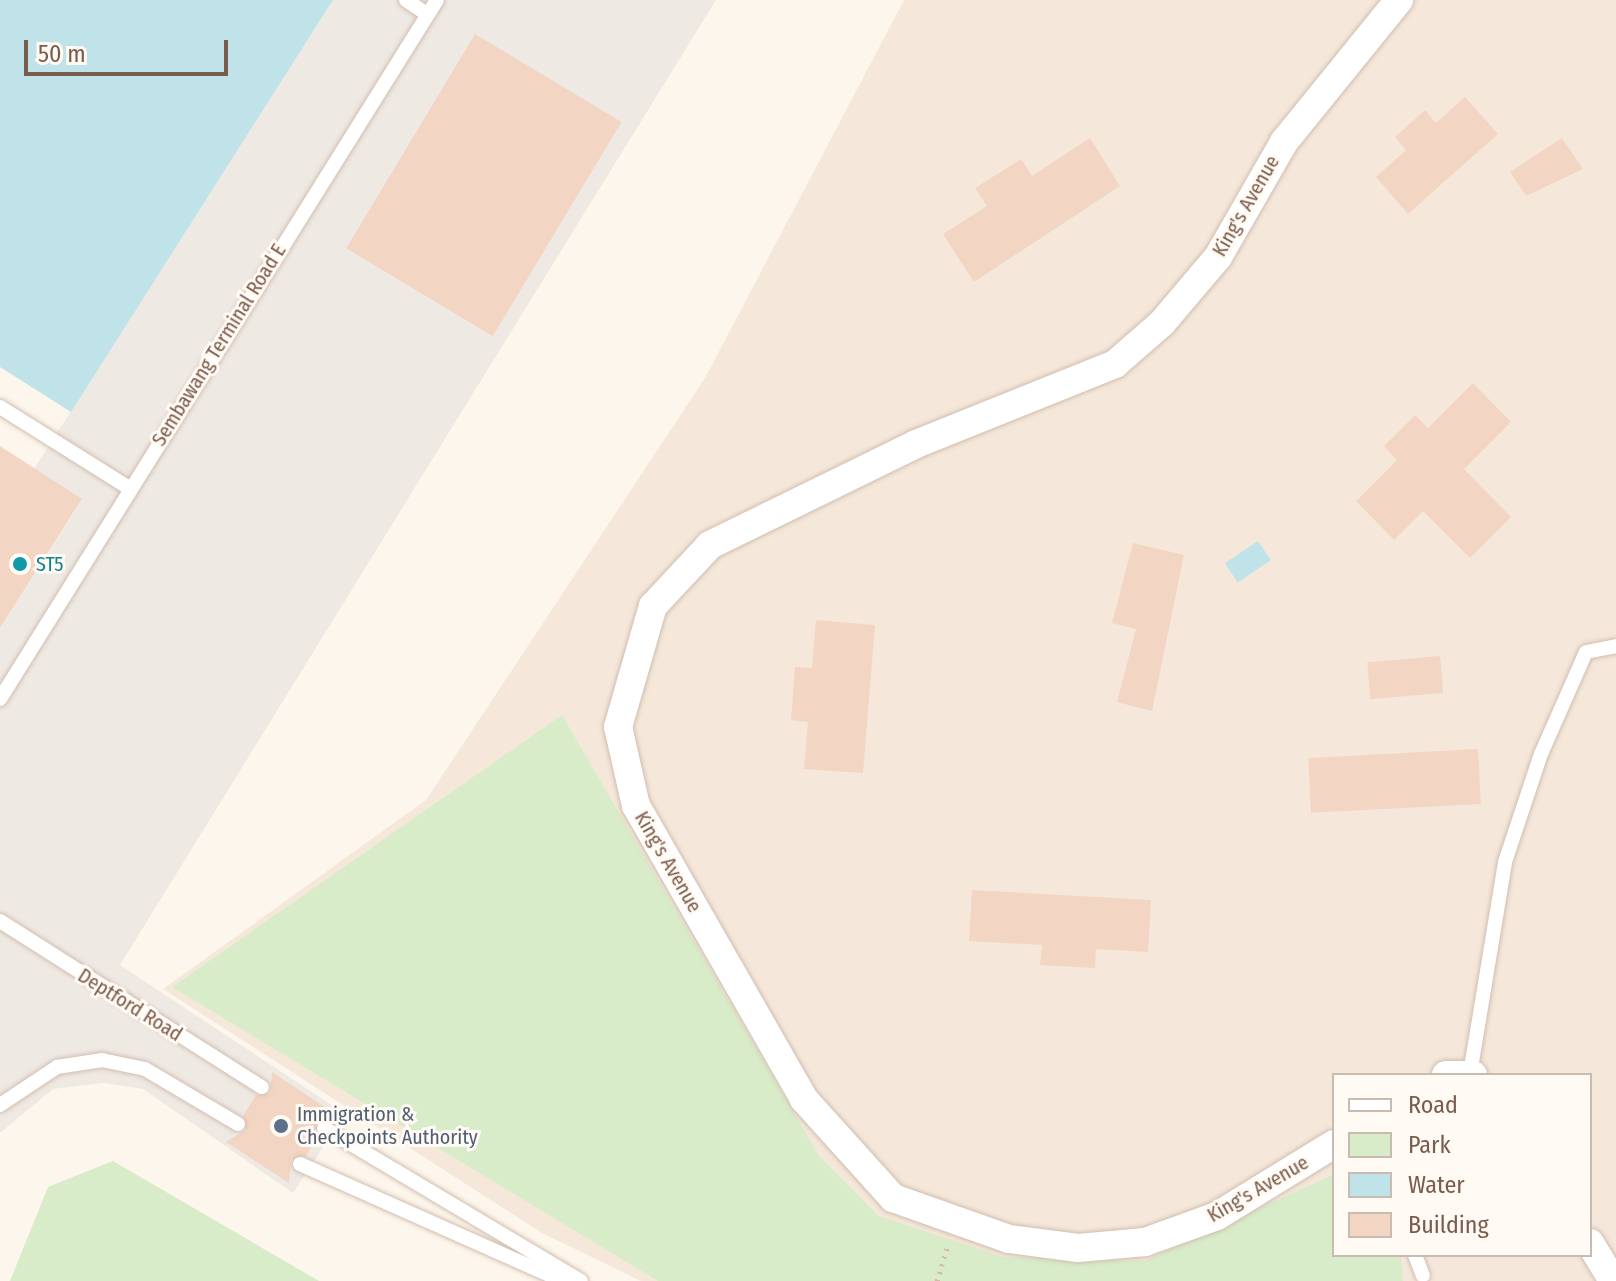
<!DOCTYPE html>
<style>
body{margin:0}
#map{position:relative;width:1616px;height:1281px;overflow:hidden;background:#fdf6ec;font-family:"Fira Sans Condensed",sans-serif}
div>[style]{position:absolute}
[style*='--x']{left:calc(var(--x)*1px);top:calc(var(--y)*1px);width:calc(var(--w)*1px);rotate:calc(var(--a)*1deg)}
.residential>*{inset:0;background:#f5e8da}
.industrial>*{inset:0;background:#efe9e4}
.green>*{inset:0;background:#d8ecc9}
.water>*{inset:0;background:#bfe3e8;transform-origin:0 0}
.building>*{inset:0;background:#f3d5c3;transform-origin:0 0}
.path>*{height:5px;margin-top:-2.5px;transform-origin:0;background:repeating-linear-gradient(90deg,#d9b8a5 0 2px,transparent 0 8px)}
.roads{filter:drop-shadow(0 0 2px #d1beb0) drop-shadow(0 0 2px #d1beb0)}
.service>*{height:14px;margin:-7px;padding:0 7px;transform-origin:7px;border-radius:7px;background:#fff}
.minor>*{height:28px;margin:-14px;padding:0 14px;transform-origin:14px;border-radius:14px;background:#fff}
.dots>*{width:22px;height:22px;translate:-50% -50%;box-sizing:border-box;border:4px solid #fffaf3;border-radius:50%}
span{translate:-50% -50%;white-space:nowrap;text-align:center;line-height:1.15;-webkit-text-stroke:6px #fffaf3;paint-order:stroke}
.street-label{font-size:20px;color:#7a5c4d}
.culture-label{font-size:20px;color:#0d838f}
.left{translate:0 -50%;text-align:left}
.service-label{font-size:20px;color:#4e5e75}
.legend{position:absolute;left:1332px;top:1073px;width:260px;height:184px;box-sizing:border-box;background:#fffaf3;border:2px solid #cabbb1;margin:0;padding:10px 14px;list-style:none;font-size:24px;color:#7a5c4d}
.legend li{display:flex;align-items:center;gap:16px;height:40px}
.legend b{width:40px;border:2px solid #cabbb1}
.scale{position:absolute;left:24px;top:40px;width:204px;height:36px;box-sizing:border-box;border:4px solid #7a5c4d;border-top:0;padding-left:10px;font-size:24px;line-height:28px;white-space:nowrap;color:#7a5c4d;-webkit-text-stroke:6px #fffaf3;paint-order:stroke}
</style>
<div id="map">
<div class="residential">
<i style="clip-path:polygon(evenodd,904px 0,1616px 0,1616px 1281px,641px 1281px,542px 1233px,163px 989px,426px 800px,705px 378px,904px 0,1334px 1075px,1590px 1075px,1590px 1255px,1334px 1255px,1334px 1075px)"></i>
</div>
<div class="industrial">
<i style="clip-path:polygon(333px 0,716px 0,120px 965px,345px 1114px,293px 1193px,143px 1089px,104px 1083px,53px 1089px,0 1133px,0 628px,82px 500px,34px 469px)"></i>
</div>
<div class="green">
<i style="clip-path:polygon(562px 715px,819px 1156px,879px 1216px,1003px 1257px,1145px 1261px,1334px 1174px,1334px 1255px,1401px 1255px,1403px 1281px,658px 1281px,172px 987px)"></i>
<i style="clip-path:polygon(113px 1161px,319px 1281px,10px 1281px,48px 1187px)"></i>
</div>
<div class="water">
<i style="clip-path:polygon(0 0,333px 0,71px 412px,0 367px)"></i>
<i style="left:1258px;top:541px;width:23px;height:40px;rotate:56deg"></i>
</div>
<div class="building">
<i style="left:475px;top:34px;width:171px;height:250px;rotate:31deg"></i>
<i style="clip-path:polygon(1465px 97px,1498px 134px,1408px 214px,1376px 177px,1406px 150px,1395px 137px,1425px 110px,1436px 123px)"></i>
<i style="clip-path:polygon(1090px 138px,1120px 186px,974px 282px,943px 234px,987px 206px,975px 188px,1021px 159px,1032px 176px)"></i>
<i style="clip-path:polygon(1562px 138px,1583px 169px,1526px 196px,1510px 172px)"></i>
<i style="clip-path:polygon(1473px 383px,1511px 422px,1464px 469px,1511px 517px,1470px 558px,1423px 511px,1394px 540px,1356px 501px,1397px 460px,1384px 446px,1415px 415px,1428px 428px)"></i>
<i style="clip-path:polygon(0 446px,82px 499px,0 628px)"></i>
<i style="clip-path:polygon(1133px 543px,1184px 555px,1152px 711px,1117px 702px,1136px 629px,1112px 623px)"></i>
<i style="clip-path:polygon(816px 620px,875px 625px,863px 773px,804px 769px,808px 722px,791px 720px,795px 667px,812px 668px)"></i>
<i style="left:1440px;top:656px;width:37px;height:73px;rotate:85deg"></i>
<i style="left:1478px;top:749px;width:55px;height:170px;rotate:87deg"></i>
<i style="clip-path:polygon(972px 890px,1151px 900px,1148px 952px,1096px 949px,1095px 968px,1040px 965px,1042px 945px,969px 941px)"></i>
<i style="clip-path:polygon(272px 1072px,334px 1113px,316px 1122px,318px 1136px,306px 1156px,291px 1159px,289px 1183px,226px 1142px,246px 1130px,243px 1116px,256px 1095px,270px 1093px)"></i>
</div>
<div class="path">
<i style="--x:937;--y:1281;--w:38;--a:-73"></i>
</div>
<div class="roads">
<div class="service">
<i style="--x:406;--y:0;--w:25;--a:34"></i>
<i style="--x:0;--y:407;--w:152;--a:32.1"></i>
<i style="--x:0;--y:699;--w:824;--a:-57.99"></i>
<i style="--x:0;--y:921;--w:310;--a:32.4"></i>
<i style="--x:1470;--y:1074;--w:215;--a:-80.6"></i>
<i style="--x:1505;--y:862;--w:114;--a:-71.6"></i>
<i style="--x:1541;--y:754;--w:111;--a:-66.2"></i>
<i style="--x:1586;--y:652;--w:31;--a:-11"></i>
<i style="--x:0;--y:1105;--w:69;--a:-33.7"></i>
<i style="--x:57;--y:1067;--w:46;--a:-8.8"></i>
<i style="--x:102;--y:1060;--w:44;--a:11.8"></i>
<i style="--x:145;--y:1069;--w:108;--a:30.6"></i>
<i style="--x:324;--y:1128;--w:299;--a:30.8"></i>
<i style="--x:300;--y:1164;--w:288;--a:24"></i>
<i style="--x:1415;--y:1255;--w:22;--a:69"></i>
</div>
<div class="minor">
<i style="--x:1446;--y:1075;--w:27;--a:0"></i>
<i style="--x:1334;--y:1144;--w:137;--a:148.4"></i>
<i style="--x:1217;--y:1216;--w:77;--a:160.1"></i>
<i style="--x:1145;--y:1242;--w:67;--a:174.9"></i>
<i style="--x:1078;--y:1248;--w:70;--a:-172.6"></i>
<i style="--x:1009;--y:1239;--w:123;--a:-160.5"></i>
<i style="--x:893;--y:1198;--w:133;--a:-132"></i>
<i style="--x:804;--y:1099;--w:338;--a:-119.8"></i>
<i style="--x:636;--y:806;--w:81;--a:-102.8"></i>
<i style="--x:618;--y:727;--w:126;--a:-73.9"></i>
<i style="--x:653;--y:606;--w:83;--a:-46.9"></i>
<i style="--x:710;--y:545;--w:229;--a:-26.1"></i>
<i style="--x:916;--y:444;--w:214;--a:-21.9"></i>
<i style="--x:1115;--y:364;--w:62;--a:-41.1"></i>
<i style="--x:1162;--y:323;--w:87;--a:-49.7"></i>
<i style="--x:1218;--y:257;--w:133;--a:-60.1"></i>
<i style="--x:1284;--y:142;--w:183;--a:-51"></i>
<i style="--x:1590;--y:1243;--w:44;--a:58.8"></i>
</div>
</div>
<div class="dots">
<i style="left:20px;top:564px;background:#0f9aa8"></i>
<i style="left:281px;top:1126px;background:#5c6f8a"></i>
</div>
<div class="street-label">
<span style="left:1246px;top:206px;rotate:-60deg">King's Avenue</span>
<span style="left:219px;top:345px;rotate:-58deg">Sembawang Terminal Road E</span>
<span style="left:668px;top:862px;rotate:60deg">King's Avenue</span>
<span style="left:130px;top:1005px;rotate:32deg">Deptford Road</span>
<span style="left:1258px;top:1189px;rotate:-30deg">King's Avenue</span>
</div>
<div class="culture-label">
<span class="left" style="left:36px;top:564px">ST5</span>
</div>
<div class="service-label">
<span class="left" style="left:297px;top:1126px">Immigration &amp;<br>Checkpoints Authority</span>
</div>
<ul class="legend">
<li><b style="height:10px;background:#fff"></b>Road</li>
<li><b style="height:22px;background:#d8ecc9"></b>Park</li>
<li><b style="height:22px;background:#bfe3e8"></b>Water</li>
<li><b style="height:22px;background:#f3d5c3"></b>Building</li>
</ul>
<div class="scale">50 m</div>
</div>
